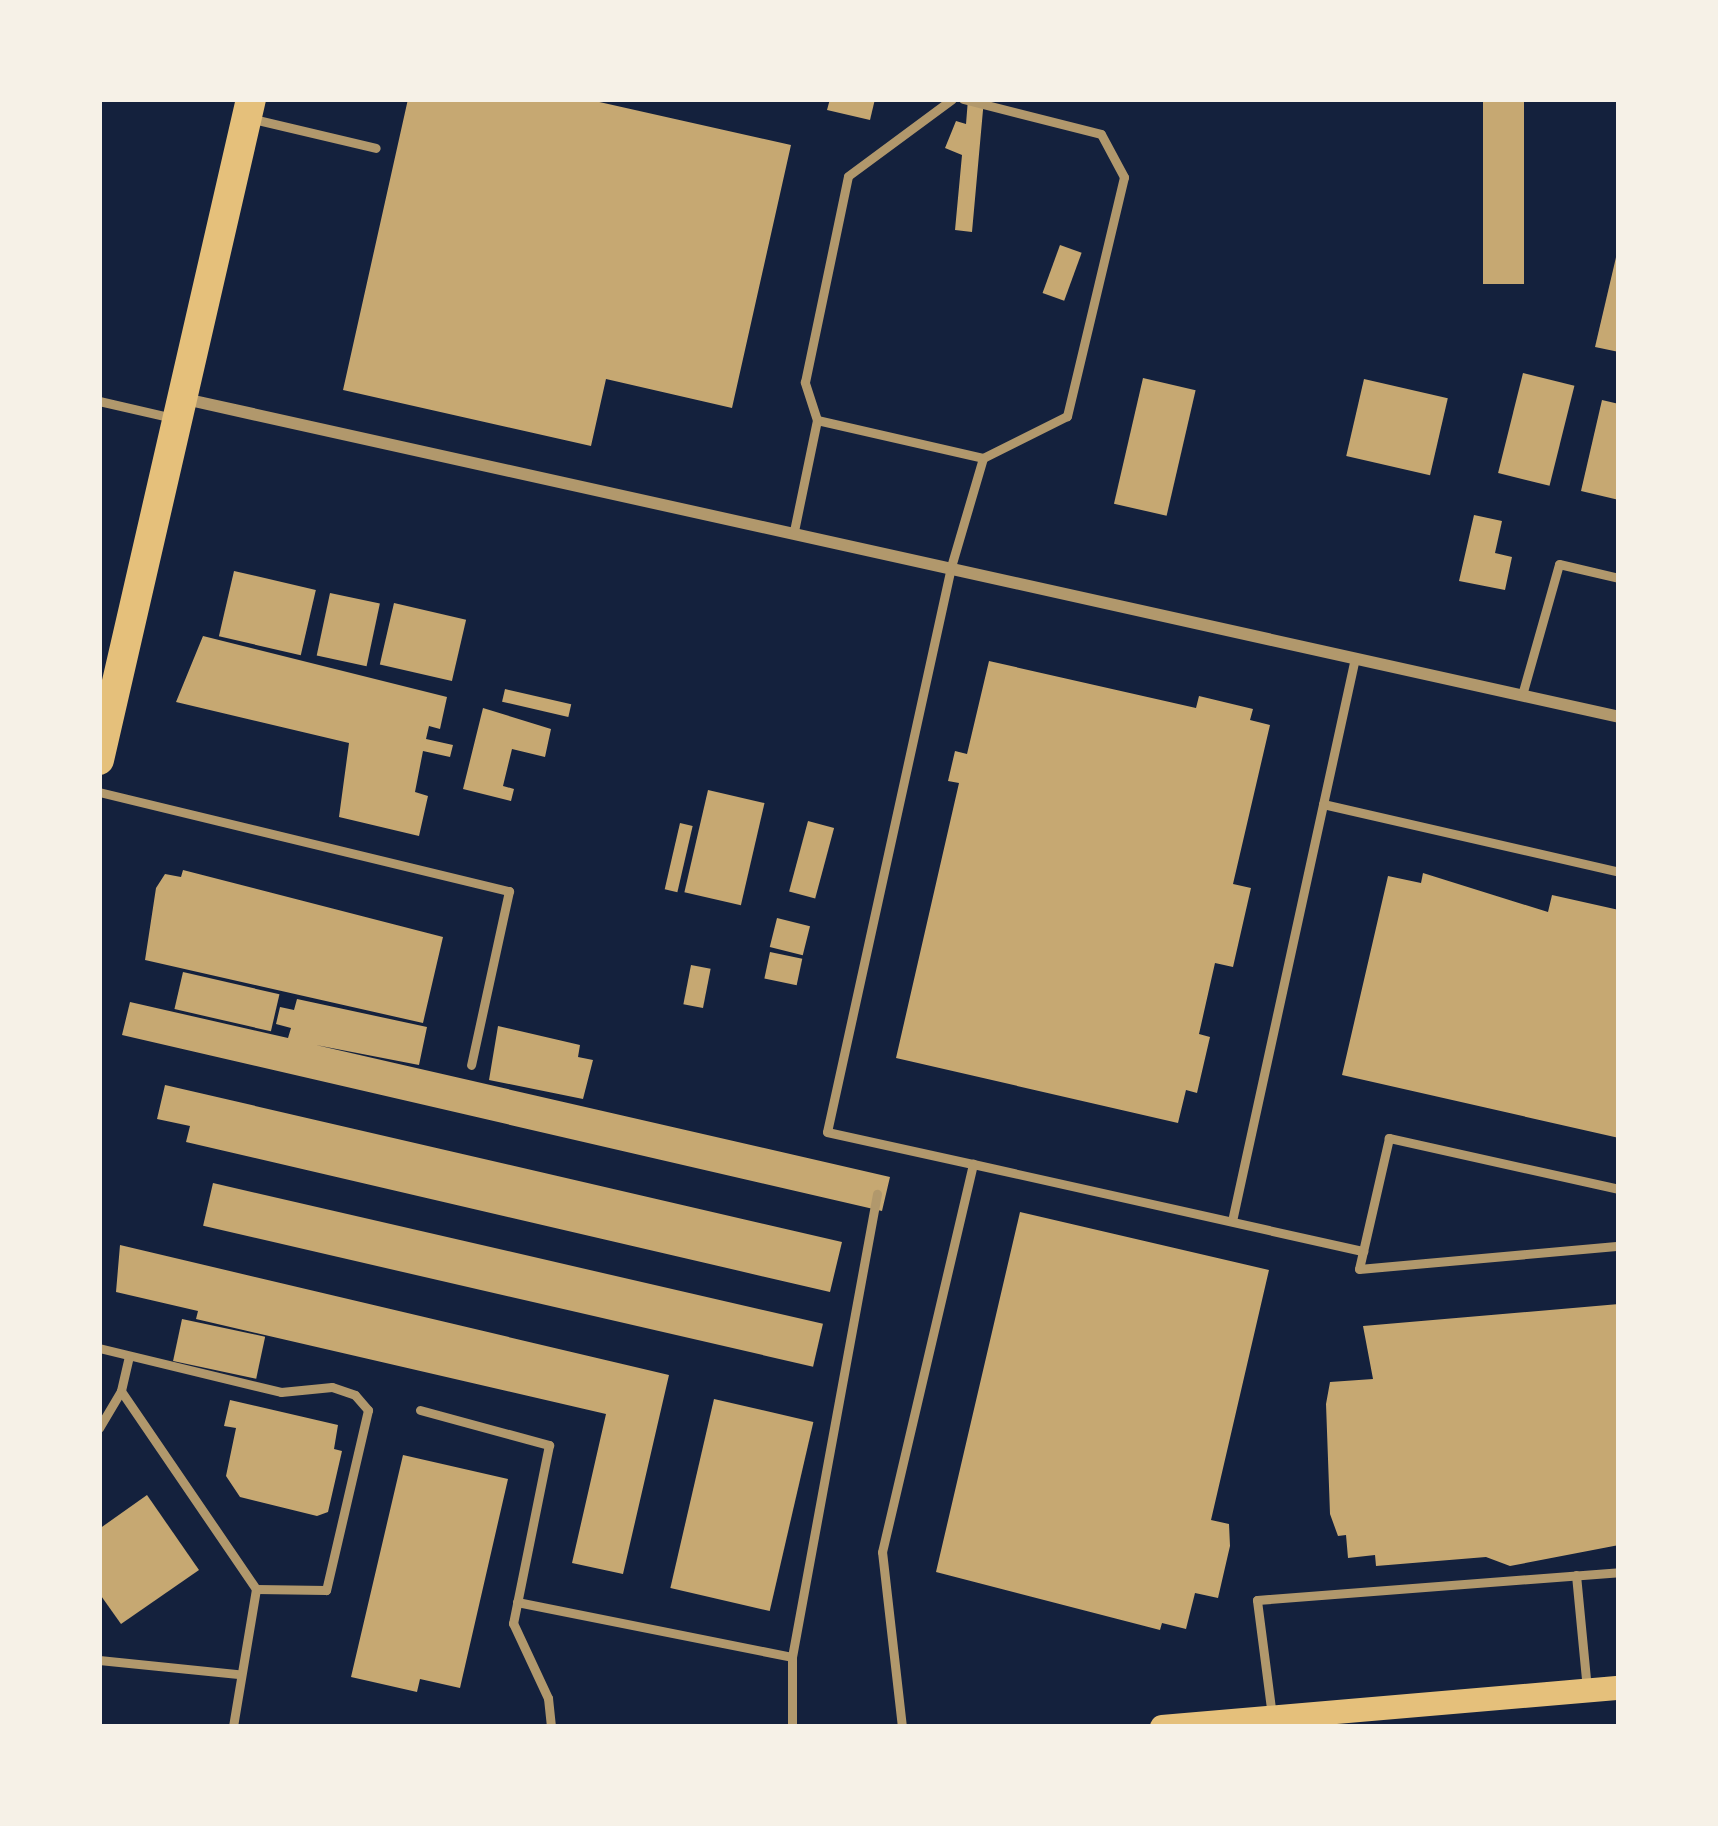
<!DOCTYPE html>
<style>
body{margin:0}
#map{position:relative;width:1718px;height:1826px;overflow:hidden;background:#14213d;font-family:"Fira Sans",sans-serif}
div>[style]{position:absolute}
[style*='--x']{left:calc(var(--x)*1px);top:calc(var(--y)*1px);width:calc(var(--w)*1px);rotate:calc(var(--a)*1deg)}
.building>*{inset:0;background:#c6a872;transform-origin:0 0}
.service>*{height:9px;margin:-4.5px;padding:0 4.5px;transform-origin:4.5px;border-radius:4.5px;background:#b1986c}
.minor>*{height:12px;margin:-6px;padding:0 6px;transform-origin:6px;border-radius:6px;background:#b1986c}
.secondary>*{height:24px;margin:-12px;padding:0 12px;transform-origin:12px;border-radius:12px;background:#e5c07b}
.primary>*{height:30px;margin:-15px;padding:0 15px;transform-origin:15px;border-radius:15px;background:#e5c07b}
span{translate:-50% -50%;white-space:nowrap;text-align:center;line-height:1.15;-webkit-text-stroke:9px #f6f1e7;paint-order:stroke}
.frame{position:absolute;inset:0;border:102px solid #f6f1e7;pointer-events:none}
</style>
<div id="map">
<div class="building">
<i style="clip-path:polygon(408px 99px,586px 99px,791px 145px,732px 408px,606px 379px,591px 446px,343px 390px)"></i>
<i style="clip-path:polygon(830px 99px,875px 99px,870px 120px,827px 110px)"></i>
<i style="clip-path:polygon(968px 99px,984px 99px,972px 232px,955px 230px,962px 155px,945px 148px,956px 121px,966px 124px)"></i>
<i style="left:1483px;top:99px;width:41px;height:185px"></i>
<i style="left:1060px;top:245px;width:23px;height:51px;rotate:20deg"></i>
<i style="clip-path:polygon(1617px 253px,1619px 253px,1619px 352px,1595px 347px)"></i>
<i style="left:1523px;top:373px;width:53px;height:103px;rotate:14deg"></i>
<i style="left:1143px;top:378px;width:54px;height:129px;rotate:13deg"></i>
<i style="left:1364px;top:379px;width:86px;height:79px;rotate:13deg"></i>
<i style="clip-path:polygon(1602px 400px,1619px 404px,1619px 500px,1581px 491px)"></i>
<i style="clip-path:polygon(1474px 515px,1502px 521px,1495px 553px,1512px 557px,1505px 590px,1459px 581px)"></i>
<i style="left:234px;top:571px;width:84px;height:67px;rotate:13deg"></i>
<i style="left:330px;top:593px;width:51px;height:64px;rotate:12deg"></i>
<i style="left:394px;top:603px;width:74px;height:63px;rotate:13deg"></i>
<i style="clip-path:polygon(203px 636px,447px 697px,440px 729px,429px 726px,426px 739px,453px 745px,450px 757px,423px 751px,415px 792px,428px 796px,419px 836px,339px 817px,349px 743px,176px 702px)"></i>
<i style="clip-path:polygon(989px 661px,1196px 708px,1199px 696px,1253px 709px,1250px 720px,1270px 725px,1233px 884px,1251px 888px,1233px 967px,1215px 963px,1199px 1034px,1210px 1037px,1197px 1093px,1186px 1090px,1178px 1123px,896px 1058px,959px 783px,948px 781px,955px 751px,967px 754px)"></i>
<i style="left:505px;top:689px;width:68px;height:13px;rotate:13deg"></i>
<i style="clip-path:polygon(483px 708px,551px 729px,545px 757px,512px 749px,503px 786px,514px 789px,511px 801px,463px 789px)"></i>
<i style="left:708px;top:790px;width:58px;height:105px;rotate:13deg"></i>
<i style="left:808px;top:821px;width:27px;height:73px;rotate:15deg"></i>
<i style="left:680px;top:823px;width:13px;height:68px;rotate:13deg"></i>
<i style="clip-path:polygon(183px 870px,443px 937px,423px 1023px,145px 960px,156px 888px,165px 874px,181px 877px)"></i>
<i style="clip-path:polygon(1423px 873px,1548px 912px,1552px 895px,1619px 910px,1619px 1138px,1342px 1075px,1388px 876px,1421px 883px)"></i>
<i style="left:777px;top:918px;width:34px;height:30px;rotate:14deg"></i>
<i style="left:770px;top:952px;width:33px;height:27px;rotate:12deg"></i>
<i style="left:691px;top:965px;width:20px;height:40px;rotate:11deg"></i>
<i style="left:183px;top:972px;width:99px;height:38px;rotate:13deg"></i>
<i style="clip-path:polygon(297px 999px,427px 1027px,419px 1065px,316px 1045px,890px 1177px,882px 1211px,122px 1035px,130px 1002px,288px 1038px,291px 1028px,276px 1024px,280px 1007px,294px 1010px)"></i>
<i style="clip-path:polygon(498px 1026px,580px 1045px,578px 1057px,593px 1060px,583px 1099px,489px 1080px)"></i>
<i style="clip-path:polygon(165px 1085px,842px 1242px,830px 1292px,186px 1142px,190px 1126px,157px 1119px)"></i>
<i style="left:213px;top:1183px;width:626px;height:44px;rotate:13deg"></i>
<i style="clip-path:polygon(1020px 1212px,1269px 1270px,1211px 1520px,1229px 1524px,1230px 1546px,1218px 1598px,1195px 1593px,1186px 1629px,1162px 1623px,1160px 1630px,936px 1572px)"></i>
<i style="clip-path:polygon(120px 1245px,669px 1375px,623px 1574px,572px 1563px,606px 1414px,196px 1319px,198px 1311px,116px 1292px)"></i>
<i style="clip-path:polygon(1619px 1304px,1619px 1545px,1510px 1566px,1486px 1557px,1376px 1566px,1375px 1555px,1348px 1558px,1346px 1535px,1338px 1536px,1330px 1514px,1326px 1404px,1330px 1382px,1373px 1379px,1363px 1326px)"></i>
<i style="left:182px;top:1319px;width:85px;height:43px;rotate:12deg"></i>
<i style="left:714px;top:1399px;width:102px;height:194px;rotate:13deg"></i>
<i style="clip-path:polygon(230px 1400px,338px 1425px,334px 1449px,342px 1451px,328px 1512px,317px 1516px,240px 1497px,226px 1476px,236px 1428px,224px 1426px)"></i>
<i style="clip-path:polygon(403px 1455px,508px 1479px,460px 1688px,420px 1679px,417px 1692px,351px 1677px)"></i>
<i style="clip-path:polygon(147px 1495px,199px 1570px,121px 1624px,99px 1593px,99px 1529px)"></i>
</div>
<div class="service">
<i style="--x:963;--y:99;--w:142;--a:14.2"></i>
<i style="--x:1101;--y:134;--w:49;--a:61.9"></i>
<i style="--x:1124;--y:177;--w:246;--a:103.4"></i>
<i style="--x:1067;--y:416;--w:94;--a:153.4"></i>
<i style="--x:983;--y:458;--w:114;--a:106.4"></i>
<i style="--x:951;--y:567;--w:578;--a:102.38"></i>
<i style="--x:827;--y:1132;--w:149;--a:12.4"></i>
<i style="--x:253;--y:119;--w:126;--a:13.3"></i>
<i style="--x:99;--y:401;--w:72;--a:12.9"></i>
<i style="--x:817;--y:420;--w:170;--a:12.9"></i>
<i style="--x:794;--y:531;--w:113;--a:-78.3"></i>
<i style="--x:817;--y:420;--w:40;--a:-108"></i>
<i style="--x:805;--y:382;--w:210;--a:-78.2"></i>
<i style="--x:848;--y:176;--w:129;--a:-36.5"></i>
<i style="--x:1522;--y:695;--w:136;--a:-74.2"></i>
<i style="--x:1559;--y:564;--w:62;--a:13.1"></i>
<i style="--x:99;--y:792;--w:422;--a:13.6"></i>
<i style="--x:509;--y:891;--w:178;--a:102.3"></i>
<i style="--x:1323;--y:804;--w:304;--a:12.9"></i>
<i style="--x:1619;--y:1189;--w:236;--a:-167.5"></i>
<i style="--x:1389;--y:1138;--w:134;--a:102.9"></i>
<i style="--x:1359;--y:1269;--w:261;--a:-5.1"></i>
<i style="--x:1232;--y:1221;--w:576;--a:-77.68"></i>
<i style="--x:99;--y:1348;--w:187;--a:13.6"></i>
<i style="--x:281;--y:1392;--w:51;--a:-5.6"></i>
<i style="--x:332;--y:1387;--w:24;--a:19"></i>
<i style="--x:355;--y:1395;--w:20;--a:49"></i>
<i style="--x:368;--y:1410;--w:185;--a:103.1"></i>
<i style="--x:326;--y:1590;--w:70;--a:-179.2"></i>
<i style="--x:256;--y:1589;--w:140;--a:99.5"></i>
<i style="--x:129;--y:1356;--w:36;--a:103"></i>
<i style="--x:121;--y:1391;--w:240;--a:55.7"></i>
<i style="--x:420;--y:1410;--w:134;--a:15.2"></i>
<i style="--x:549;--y:1445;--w:182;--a:101.4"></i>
<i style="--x:513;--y:1623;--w:83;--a:65"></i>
<i style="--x:548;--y:1698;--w:29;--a:84"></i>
<i style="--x:99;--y:1428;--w:43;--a:-59.3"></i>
<i style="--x:1576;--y:1575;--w:116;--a:84.5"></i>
<i style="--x:517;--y:1602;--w:280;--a:11.3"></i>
<i style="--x:99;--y:1660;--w:140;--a:5.8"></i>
<i style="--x:1272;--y:1716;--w:117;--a:-97.4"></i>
<i style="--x:1257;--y:1600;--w:363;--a:-4.4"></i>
<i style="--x:792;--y:1727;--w:70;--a:-90"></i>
<i style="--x:792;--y:1657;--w:471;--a:-79.6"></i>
<i style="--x:902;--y:1727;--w:176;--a:-96.5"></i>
<i style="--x:882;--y:1552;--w:399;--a:-76.8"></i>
<i style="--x:973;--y:1164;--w:400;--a:12.6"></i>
</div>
<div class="minor">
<i style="--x:185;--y:399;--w:1469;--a:12.5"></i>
</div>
<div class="secondary">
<i style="--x:1162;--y:1727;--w:459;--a:-4.9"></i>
</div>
<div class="primary">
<i style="--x:99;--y:760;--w:678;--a:-77.05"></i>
</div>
<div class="frame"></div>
</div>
